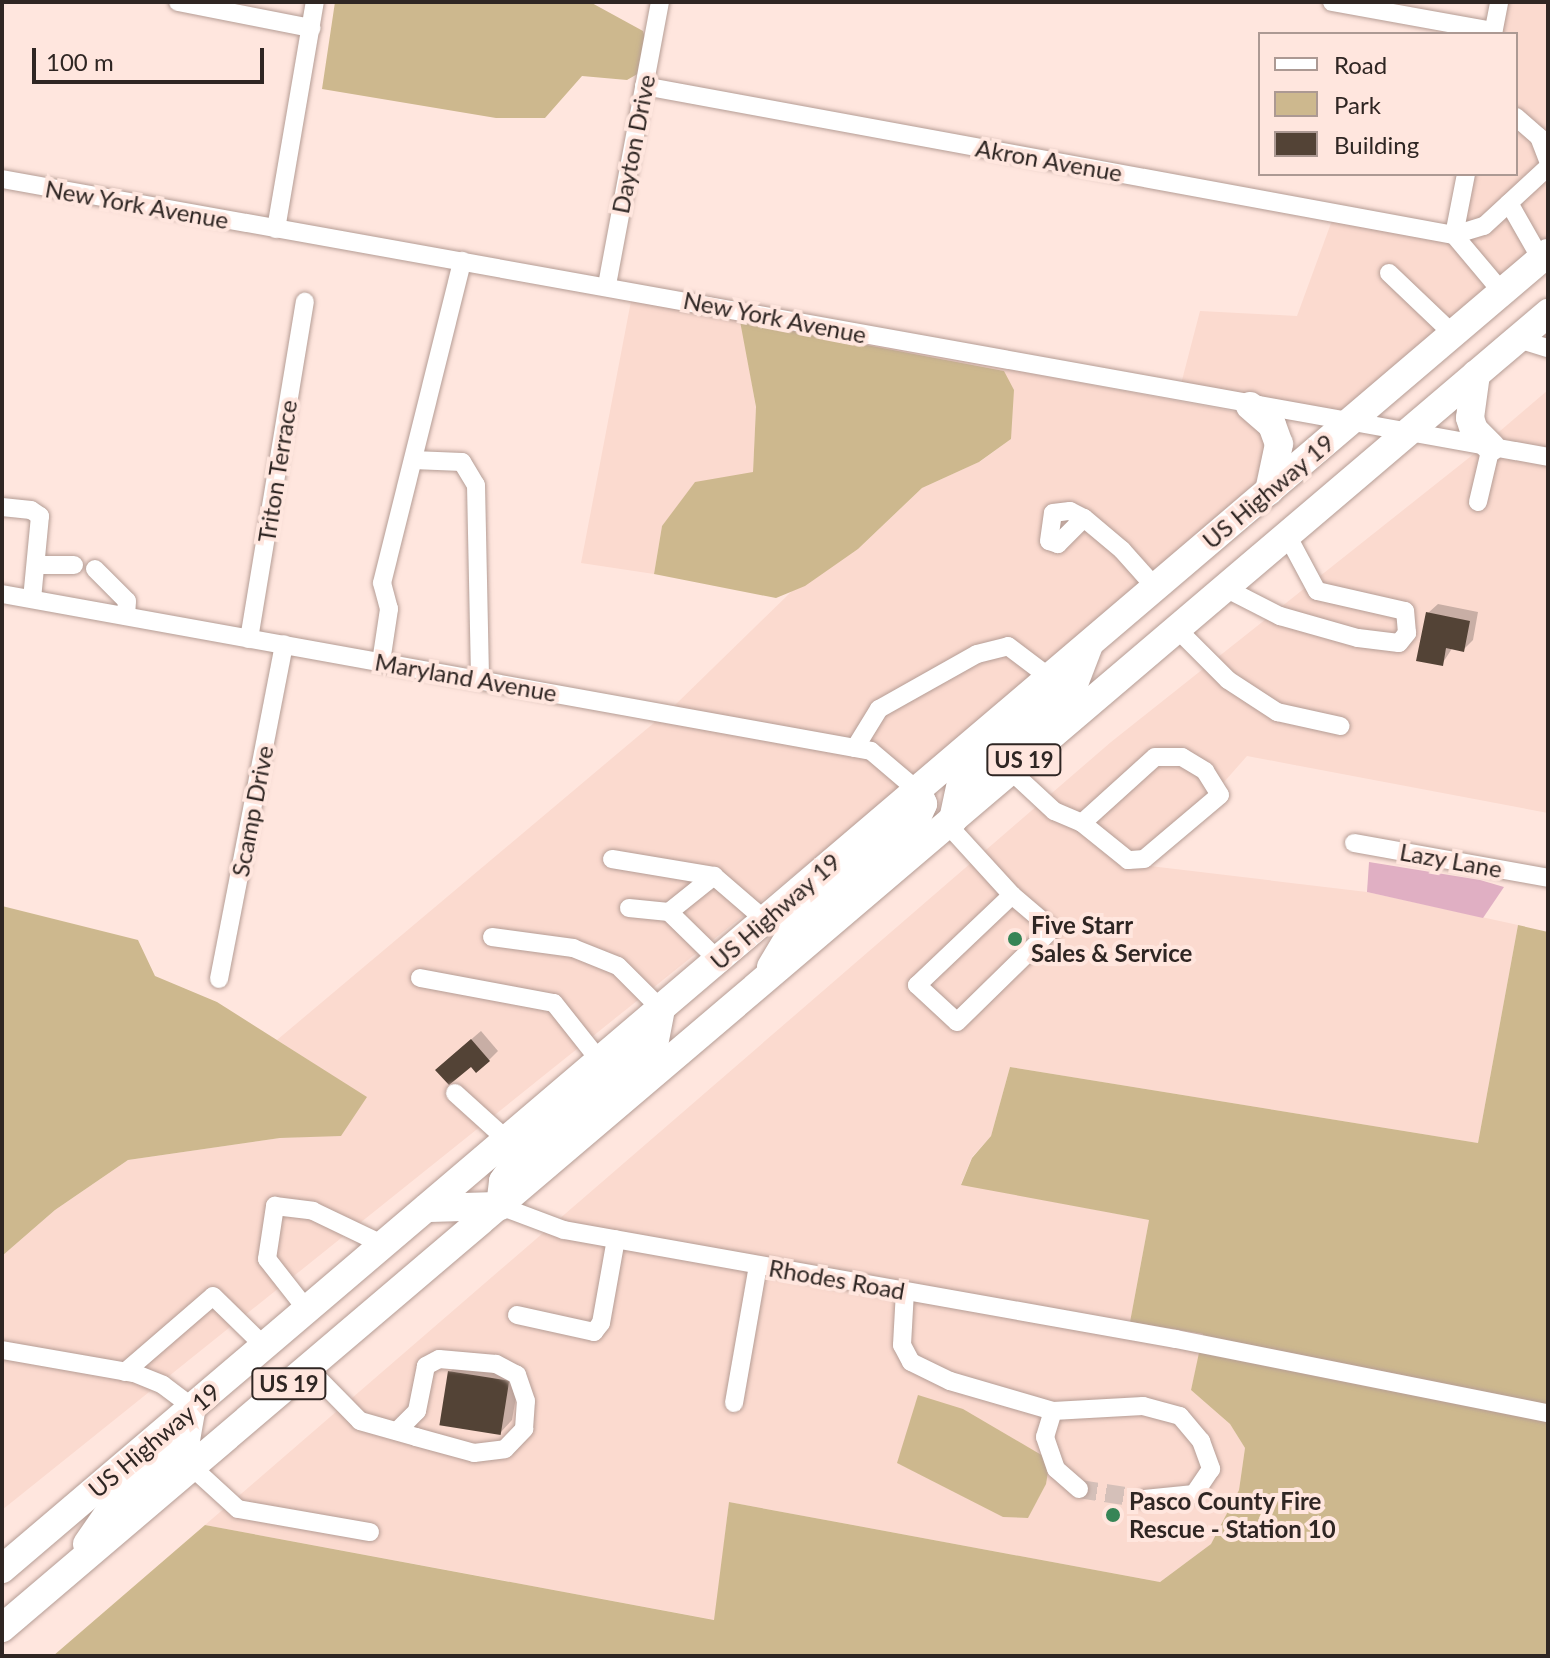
<!DOCTYPE html>
<style>
body{margin:0}
#map{position:relative;width:1550px;height:1658px;overflow:hidden;background:#ffe6de;font-family:Lato,sans-serif}
div>[style]{position:absolute}
[style*='--x']{left:calc(var(--x)*1px);top:calc(var(--y)*1px);width:calc(var(--w)*1px);rotate:calc(var(--a)*1deg)}
.built>*{inset:0;background:#fbdacf}
.green>*{inset:0;background:#cdb88e}
.water>*{inset:0;background:#e0afc3}
.shadow>*{inset:0;background:#0003}
.building>*{inset:0;background:#534336;transform-origin:0 0}
.minor-tunnel>*{height:18px;margin-top:-9px;transform-origin:0;background:repeating-linear-gradient(90deg,#d5c0b9 0 18px,transparent 0 27px)}
.roads{filter:drop-shadow(0 0 2px #b59d95) drop-shadow(0 0 2px #b59d95)}
.minor>*{height:18px;margin:-9px;padding:0 9px;transform-origin:9px;border-radius:9px;background:#fff}
.highway>*{height:28px;margin:-14px;padding:0 14px;transform-origin:14px;border-radius:14px;background:#fff}
.dots>*{width:22px;height:22px;translate:-50% -50%;box-sizing:border-box;border:4px solid #ffe6de;border-radius:50%}
span{translate:-50% -50%;white-space:nowrap;text-align:center;line-height:1.15;-webkit-text-stroke:8px #ffe6de;paint-order:stroke}
.shield-label span{padding:2px 6px;background:#ffe6de;border:2px solid;border-radius:6px;-webkit-text-stroke-width:0}
.shield-label{font-size:22px;color:#2f2623;font-weight:700}
.street-label{font-size:24px;color:#2f2623}
.poi-label{font-size:24px;color:#2f2623;font-weight:700}
.left{translate:0 -50%;text-align:left}
.frame{position:absolute;inset:0;border:4px solid #2f2623;pointer-events:none}
.legend{position:absolute;left:1258px;top:32px;width:260px;height:144px;box-sizing:border-box;background:#ffe6de;border:2px solid #ac9993;margin:0;padding:10px 14px;list-style:none;font-size:24px;color:#2f2623}
.legend li{display:flex;align-items:center;gap:16px;height:40px}
.legend b{width:40px;border:2px solid #ac9993}
.scale{position:absolute;left:32px;top:48px;width:232px;height:36px;box-sizing:border-box;border:4px solid #2f2623;border-top:0;padding-left:10px;font-size:24px;line-height:28px;white-space:nowrap;color:#2f2623;-webkit-text-stroke:6px #ffe6de;paint-order:stroke}
</style>
<div id="map">
<div class="built">
<i style="clip-path:polygon(1501px 2px,1548px 2px,1548px 242px,1345px 414px,1181px 384px,1200px 311px,1297px 316px,1334px 215px,1458px 241px,1470px 174px,1516px 174px,1516px 34px,1496px 34px)"></i>
<i style="clip-path:polygon(631px 301px,648px 302px,1247px 414px,1266px 431px,1262px 485px,966px 737px,2px 1510px,2px 1256px,55px 1210px,128px 1160px,280px 1138px,341px 1135px,366px 1097px,277px 1040px,674px 706px,792px 591px,858px 549px,922px 488px,981px 461px,1011px 439px,741px 321px,756px 408px,753px 472px,662px 526px,654px 574px,581px 563px)"></i>
<i style="clip-path:polygon(1548px 390px,1548px 448px,1493px 437px)"></i>
<i style="clip-path:polygon(evenodd,1475px 453px,1548px 466px,1548px 813px,1247px 756px,1150px 866px,1367px 892px,1518px 925px,1478px 1143px,1010px 1067px,991px 1136px,972px 1157px,961px 1184px,1149px 1220px,1130px 1322px,1204px 1334px,1191px 1390px,1230px 1424px,1245px 1448px,1239px 1490px,1211px 1544px,1160px 1582px,729px 1502px,715px 1620px,205px 1525px,1111px 742px,1475px 453px,898px 1463px,1028px 1518px,1003px 1516px,898px 1463px)"></i>
</div>
<div class="green">
<i style="clip-path:polygon(335px 2px,590px 2px,643px 31px,653px 65px,627px 80px,582px 76px,545px 118px,496px 118px,322px 89px)"></i>
<i style="clip-path:polygon(740px 321px,1004px 371px,1014px 390px,1011px 439px,979px 462px,922px 488px,858px 549px,805px 586px,776px 598px,654px 574px,662px 526px,695px 482px,753px 472px,756px 407px)"></i>
<i style="clip-path:polygon(2px 906px,138px 940px,155px 976px,217px 1002px,367px 1097px,341px 1136px,280px 1138px,128px 1160px,55px 1210px,2px 1256px)"></i>
<i style="clip-path:polygon(1518px 925px,1548px 932px,1548px 1656px,53px 1656px,205px 1525px,714px 1620px,729px 1502px,1160px 1582px,1211px 1544px,1239px 1490px,1245px 1448px,1230px 1424px,1191px 1390px,1203px 1334px,1130px 1322px,1149px 1220px,961px 1185px,972px 1158px,991px 1136px,1010px 1067px,1478px 1143px)"></i>
<i style="clip-path:polygon(918px 1395px,963px 1409px,1050px 1460px,1046px 1484px,1028px 1518px,1003px 1517px,897px 1463px)"></i>
</div>
<div class="water">
<i style="clip-path:polygon(1369px 862px,1480px 880px,1504px 887px,1483px 918px,1367px 892px)"></i>
</div>
<div class="shadow">
<i style="clip-path:polygon(1438px 604px,1478px 612px,1473px 640px,1463px 650px,1453px 647px,1442px 664px,1428px 613px)"></i>
<i style="clip-path:polygon(481px 1031px,498px 1051px,489px 1060px,447px 1060px)"></i>
<i style="clip-path:polygon(463px 1359px,521px 1369px,512px 1420px,500px 1433px,450px 1372px)"></i>
</div>
<div class="building">
<i style="clip-path:polygon(1426px 612px,1470px 621px,1464px 652px,1446px 648px,1443px 666px,1416px 661px)"></i>
<i style="clip-path:polygon(471px 1039px,490px 1061px,476px 1073px,471px 1067px,449px 1085px,435px 1070px)"></i>
<i style="left:448px;top:1371px;width:62px;height:55px;rotate:9deg"></i>
</div>
<div class="minor-tunnel">
<i style="--x:1079;--y:1489;--w:66;--a:8.7"></i>
</div>
<div class="roads">
<div class="minor">
<i style="--x:178;--y:2;--w:136;--a:11.1"></i>
<i style="--x:1332;--y:2;--w:164;--a:10.2"></i>
<i style="--x:1493;--y:34;--w:33;--a:-79"></i>
<i style="--x:644;--y:86;--w:824;--a:10.42"></i>
<i style="--x:1454;--y:235;--w:31;--a:-17"></i>
<i style="--x:1484;--y:226;--w:87;--a:-42.7"></i>
<i style="--x:1516;--y:117;--w:30;--a:41"></i>
<i style="--x:1539;--y:137;--w:25;--a:69"></i>
<i style="--x:1466;--y:174;--w:62;--a:101.1"></i>
<i style="--x:1454;--y:235;--w:75;--a:49.9"></i>
<i style="--x:2;--y:179;--w:1571;--a:10.19"></i>
<i style="--x:1509;--y:203;--w:64;--a:60.3"></i>
<i style="--x:276;--y:229;--w:230;--a:-80.3"></i>
<i style="--x:1389;--y:273;--w:88;--a:43.6"></i>
<i style="--x:607;--y:285;--w:288;--a:-79.4"></i>
<i style="--x:1518;--y:339;--w:31;--a:17"></i>
<i style="--x:413;--y:460;--w:49;--a:2.3"></i>
<i style="--x:462;--y:462;--w:27;--a:59"></i>
<i style="--x:476;--y:485;--w:195;--a:88.8"></i>
<i style="--x:1478;--y:502;--w:57;--a:-76.7"></i>
<i style="--x:2;--y:507;--w:29;--a:6"></i>
<i style="--x:31;--y:510;--w:11;--a:34"></i>
<i style="--x:40;--y:516;--w:83;--a:95.5"></i>
<i style="--x:1084;--y:518;--w:37;--a:135"></i>
<i style="--x:1058;--y:544;--w:9;--a:-162"></i>
<i style="--x:1049;--y:541;--w:28;--a:-82"></i>
<i style="--x:1053;--y:513;--w:17;--a:-7"></i>
<i style="--x:1070;--y:511;--w:16;--a:27"></i>
<i style="--x:1084;--y:518;--w:50;--a:40.1"></i>
<i style="--x:1122;--y:550;--w:50;--a:48.3"></i>
<i style="--x:36;--y:565;--w:38;--a:0"></i>
<i style="--x:95;--y:569;--w:45;--a:45"></i>
<i style="--x:127;--y:601;--w:15;--a:94"></i>
<i style="--x:1225;--y:588;--w:62;--a:27"></i>
<i style="--x:1280;--y:616;--w:81;--a:15.8"></i>
<i style="--x:1358;--y:638;--w:41;--a:7"></i>
<i style="--x:1399;--y:643;--w:13;--a:-51"></i>
<i style="--x:1407;--y:633;--w:22;--a:-95"></i>
<i style="--x:1405;--y:611;--w:90;--a:-167.2"></i>
<i style="--x:1317;--y:591;--w:64;--a:-118.2"></i>
<i style="--x:2;--y:594;--w:883;--a:10.24"></i>
<i style="--x:871;--y:751;--w:60;--a:40.3"></i>
<i style="--x:1177;--y:629;--w:72;--a:45"></i>
<i style="--x:1228;--y:680;--w:59;--a:33.1"></i>
<i style="--x:1277;--y:712;--w:65;--a:12.5"></i>
<i style="--x:249;--y:639;--w:342;--a:-80.6"></i>
<i style="--x:381;--y:662;--w:54;--a:-81.4"></i>
<i style="--x:389;--y:609;--w:27;--a:-105"></i>
<i style="--x:382;--y:583;--w:332;--a:-76"></i>
<i style="--x:855;--y:748;--w:46;--a:-58.4"></i>
<i style="--x:879;--y:709;--w:112;--a:-29.3"></i>
<i style="--x:977;--y:654;--w:32;--a:-14"></i>
<i style="--x:1008;--y:646;--w:51;--a:37.1"></i>
<i style="--x:1011;--y:771;--w:59;--a:42.9"></i>
<i style="--x:1054;--y:811;--w:30;--a:23"></i>
<i style="--x:1082;--y:823;--w:98;--a:-42.1"></i>
<i style="--x:1155;--y:757;--w:27;--a:0"></i>
<i style="--x:1182;--y:757;--w:27;--a:31"></i>
<i style="--x:1205;--y:771;--w:28;--a:58"></i>
<i style="--x:1220;--y:795;--w:99;--a:139.9"></i>
<i style="--x:1144;--y:859;--w:16;--a:176"></i>
<i style="--x:1128;--y:860;--w:59;--a:-141.2"></i>
<i style="--x:948;--y:825;--w:95;--a:47.6"></i>
<i style="--x:1012;--y:895;--w:131;--a:136.5"></i>
<i style="--x:917;--y:985;--w:54;--a:42.8"></i>
<i style="--x:957;--y:1022;--w:133;--a:-44.4"></i>
<i style="--x:1052;--y:929;--w:52;--a:-139.6"></i>
<i style="--x:1354;--y:843;--w:197;--a:10.2"></i>
<i style="--x:612;--y:859;--w:103;--a:9.5"></i>
<i style="--x:714;--y:876;--w:67;--a:40.8"></i>
<i style="--x:629;--y:908;--w:40;--a:5.7"></i>
<i style="--x:669;--y:912;--w:69;--a:44.4"></i>
<i style="--x:669;--y:912;--w:58;--a:-38.7"></i>
<i style="--x:492;--y:937;--w:82;--a:7.7"></i>
<i style="--x:573;--y:948;--w:48;--a:21.8"></i>
<i style="--x:618;--y:966;--w:61;--a:45"></i>
<i style="--x:420;--y:978;--w:136;--a:10.6"></i>
<i style="--x:554;--y:1003;--w:74;--a:51.6"></i>
<i style="--x:219;--y:979;--w:341;--a:-79"></i>
<i style="--x:455;--y:1093;--w:70;--a:42.1"></i>
<i style="--x:500;--y:1206;--w:68;--a:20.6"></i>
<i style="--x:564;--y:1230;--w:622;--a:10.1"></i>
<i style="--x:1176;--y:1339;--w:379;--a:11.3"></i>
<i style="--x:905;--y:1291;--w:54;--a:93.2"></i>
<i style="--x:902;--y:1345;--w:19;--a:62"></i>
<i style="--x:911;--y:1362;--w:43;--a:26"></i>
<i style="--x:950;--y:1381;--w:107;--a:16.2"></i>
<i style="--x:307;--y:1310;--w:65;--a:-128.1"></i>
<i style="--x:267;--y:1259;--w:54;--a:-81.4"></i>
<i style="--x:275;--y:1206;--w:38;--a:7"></i>
<i style="--x:313;--y:1211;--w:79;--a:25.6"></i>
<i style="--x:517;--y:1315;--w:79;--a:12.4"></i>
<i style="--x:594;--y:1332;--w:11;--a:-52"></i>
<i style="--x:601;--y:1323;--w:85;--a:-79.9"></i>
<i style="--x:2;--y:1350;--w:134;--a:9.9"></i>
<i style="--x:134;--y:1373;--w:31;--a:22"></i>
<i style="--x:163;--y:1385;--w:36;--a:37"></i>
<i style="--x:308;--y:1368;--w:74;--a:45.5"></i>
<i style="--x:360;--y:1421;--w:58;--a:15.9"></i>
<i style="--x:416;--y:1437;--w:60;--a:15.4"></i>
<i style="--x:474;--y:1453;--w:31;--a:-7"></i>
<i style="--x:505;--y:1449;--w:28;--a:-46"></i>
<i style="--x:524;--y:1429;--w:28;--a:-86"></i>
<i style="--x:526;--y:1401;--w:28;--a:-109"></i>
<i style="--x:517;--y:1375;--w:24;--a:-152"></i>
<i style="--x:496;--y:1364;--w:57;--a:-175"></i>
<i style="--x:439;--y:1359;--w:15;--a:152"></i>
<i style="--x:426;--y:1366;--w:46;--a:101.3"></i>
<i style="--x:417;--y:1411;--w:28;--a:135"></i>
<i style="--x:125;--y:1372;--w:116;--a:-40.8"></i>
<i style="--x:213;--y:1296;--w:71;--a:44.4"></i>
<i style="--x:734;--y:1403;--w:139;--a:-80.1"></i>
<i style="--x:192;--y:1467;--w:62;--a:42.4"></i>
<i style="--x:238;--y:1509;--w:134;--a:9.9"></i>
<i style="--x:1079;--y:1489;--w:30;--a:-139"></i>
<i style="--x:1056;--y:1469;--w:34;--a:-109"></i>
<i style="--x:1045;--y:1437;--w:27;--a:-73"></i>
<i style="--x:1053;--y:1411;--w:90;--a:-3.2"></i>
<i style="--x:1143;--y:1406;--w:38;--a:15"></i>
<i style="--x:1180;--y:1416;--w:33;--a:50"></i>
<i style="--x:1201;--y:1441;--w:30;--a:70"></i>
<i style="--x:1211;--y:1469;--w:30;--a:124"></i>
<i style="--x:1194;--y:1494;--w:50;--a:174.3"></i>
</div>
<div class="highway">
<i style="--x:1476;--y:374;--w:44;--a:97.8"></i>
<i style="--x:1470;--y:418;--w:13;--a:72"></i>
<i style="--x:1474;--y:430;--w:24;--a:45"></i>
<i style="--x:1250;--y:406;--w:29;--a:41"></i>
<i style="--x:1272;--y:425;--w:20;--a:70"></i>
<i style="--x:1279;--y:444;--w:48;--a:102"></i>
<i style="--x:953;--y:820;--w:40;--a:-78"></i>
<i style="--x:961;--y:781;--w:149;--a:-40.6"></i>
<i style="--x:1074;--y:684;--w:40;--a:-69"></i>
<i style="--x:771;--y:967;--w:49;--a:-59.2"></i>
<i style="--x:796;--y:925;--w:157;--a:-40.9"></i>
<i style="--x:915;--y:822;--w:20;--a:-66"></i>
<i style="--x:923;--y:804;--w:15;--a:-113"></i>
<i style="--x:500;--y:1206;--w:25;--a:-83"></i>
<i style="--x:503;--y:1181;--w:24;--a:-55"></i>
<i style="--x:517;--y:1161;--w:180;--a:-40.3"></i>
<i style="--x:654;--y:1045;--w:37;--a:-79"></i>
<i style="--x:427;--y:1208;--w:73;--a:-1.6"></i>
<i style="--x:87;--y:1544;--w:44;--a:-55.2"></i>
<i style="--x:112;--y:1508;--w:100;--a:-42.6"></i>
<i style="--x:186;--y:1440;--w:34;--a:-80"></i>
<i style="--x:2;--y:1569;--w:2030;--a:-40.41"></i>
<i style="--x:2;--y:1628;--w:2030;--a:-40.38"></i>
</div>
</div>
<div class="dots">
<i style="left:1015px;top:939px;background:#368556"></i>
<i style="left:1113px;top:1515px;background:#368556"></i>
</div>
<div class="shield-label">
<span style="left:1024px;top:760px">US 19</span>
<span style="left:289px;top:1384px">US 19</span>
</div>
<div class="street-label">
<span style="left:633px;top:144px;rotate:-79deg">Dayton Drive</span>
<span style="left:1049px;top:160px;rotate:10deg">Akron Avenue</span>
<span style="left:137px;top:204px;rotate:10deg">New York Avenue</span>
<span style="left:775px;top:317px;rotate:11deg">New York Avenue</span>
<span style="left:277px;top:471px;rotate:-81deg">Triton Terrace</span>
<span style="left:1268px;top:491px;rotate:-40deg">US Highway 19</span>
<span style="left:466px;top:677px;rotate:10deg">Maryland Avenue</span>
<span style="left:252px;top:811px;rotate:-79deg">Scamp Drive</span>
<span style="left:1451px;top:860px;rotate:10deg">Lazy Lane</span>
<span style="left:775px;top:911px;rotate:-41deg">US Highway 19</span>
<span style="left:837px;top:1279px;rotate:10deg">Rhodes Road</span>
<span style="left:154px;top:1440px;rotate:-40deg">US Highway 19</span>
</div>
<div class="poi-label">
<span class="left" style="left:1031px;top:939px">Five Starr<br>Sales &amp; Service</span>
<span class="left" style="left:1129px;top:1515px">Pasco County Fire<br>Rescue - Station 10</span>
</div>
<div class="frame"></div>
<ul class="legend">
<li><b style="height:10px;background:#fff"></b>Road</li>
<li><b style="height:22px;background:#cdb88e"></b>Park</li>
<li><b style="height:22px;background:#534336"></b>Building</li>
</ul>
<div class="scale">100 m</div>
</div>
